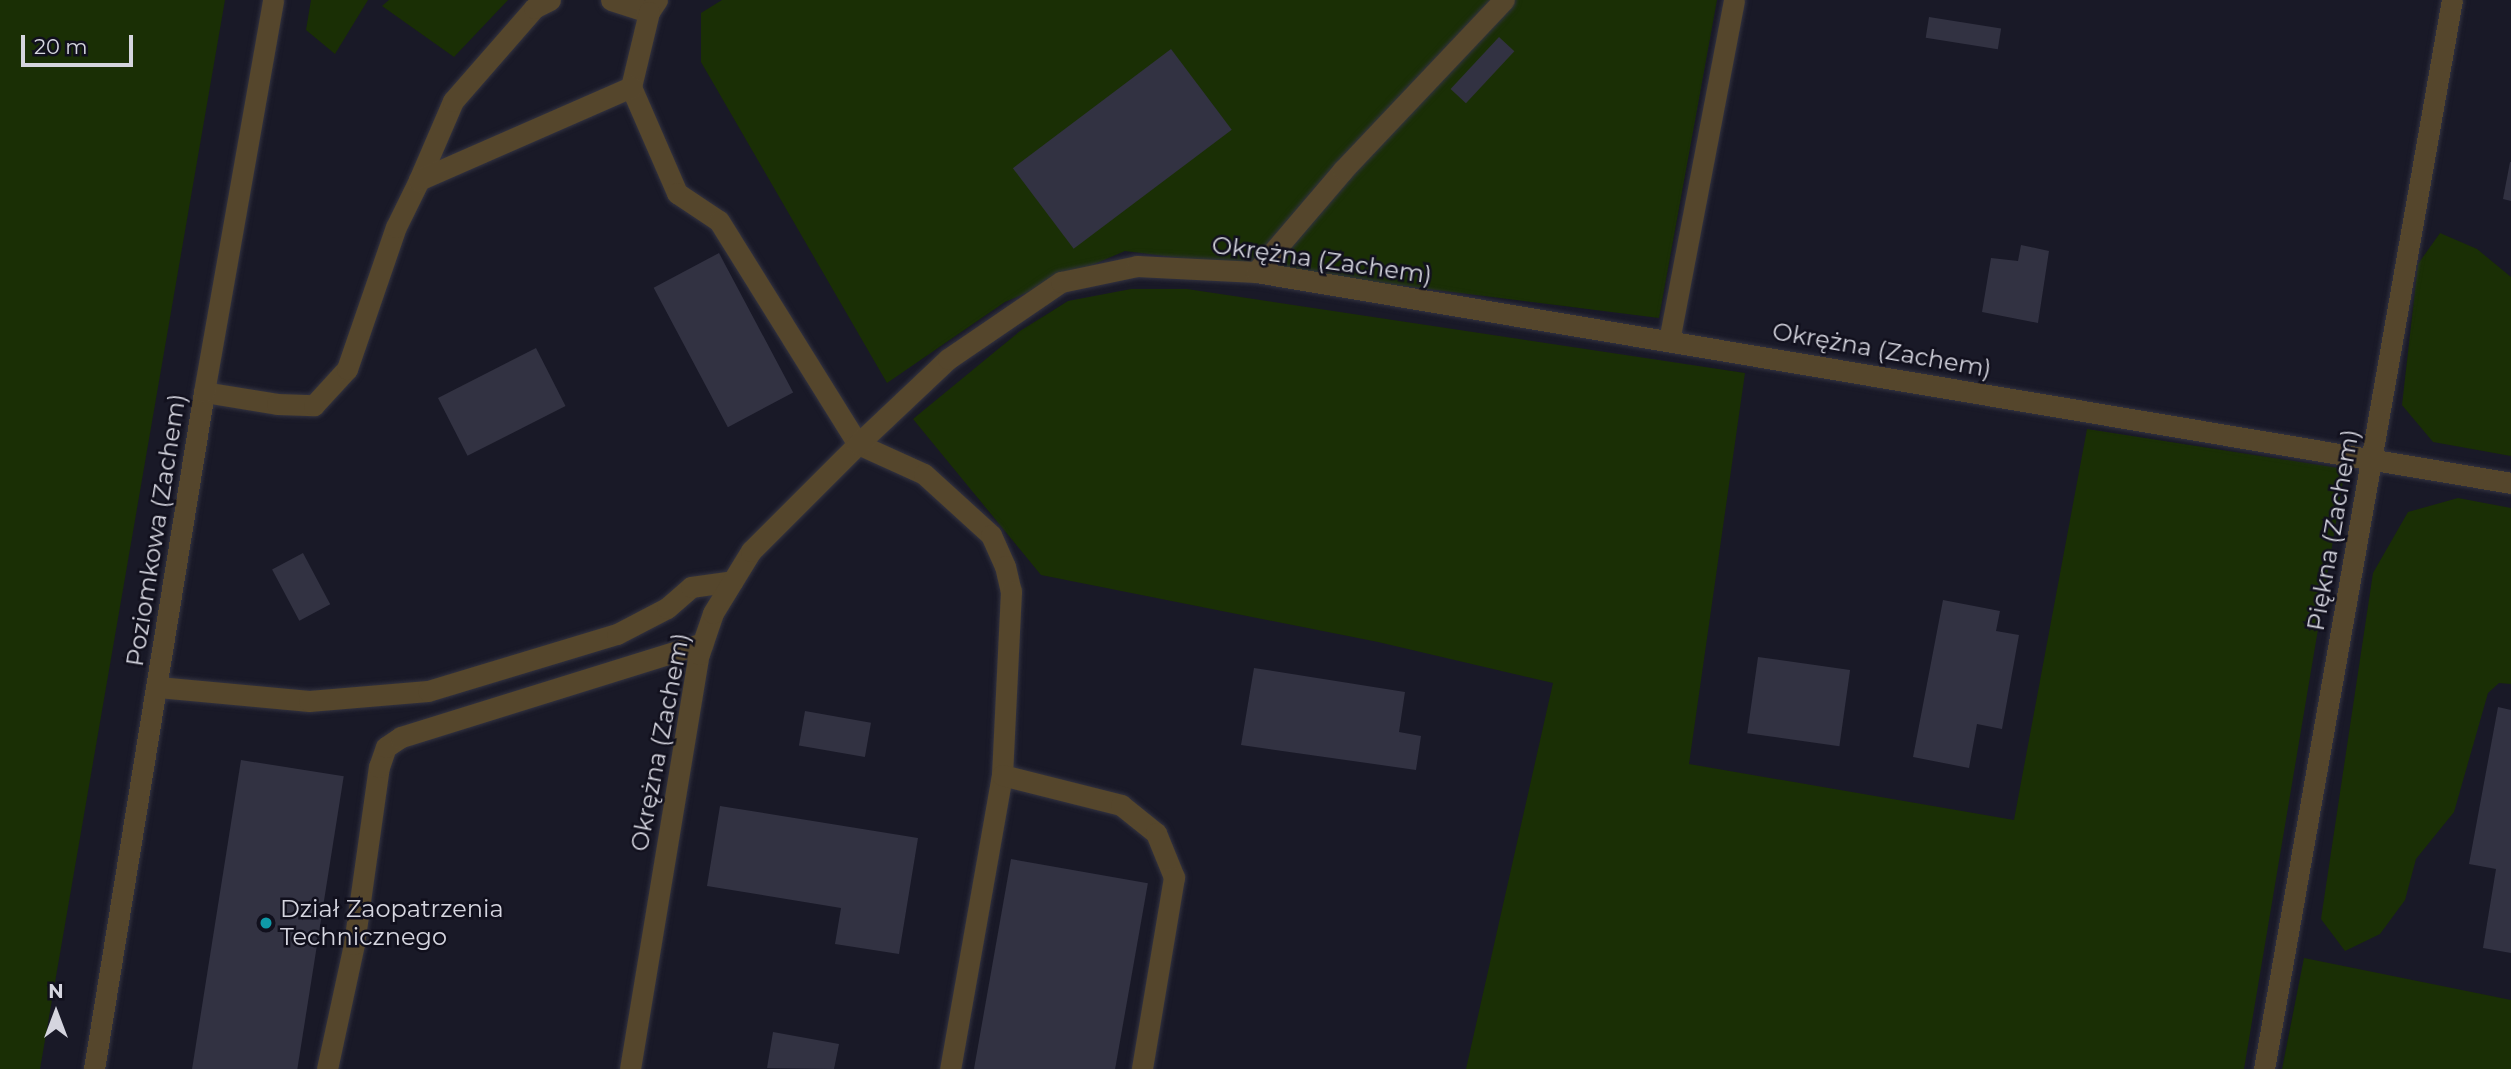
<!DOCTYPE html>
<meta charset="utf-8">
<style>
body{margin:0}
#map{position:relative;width:2511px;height:1069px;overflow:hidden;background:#191927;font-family:Montserrat,sans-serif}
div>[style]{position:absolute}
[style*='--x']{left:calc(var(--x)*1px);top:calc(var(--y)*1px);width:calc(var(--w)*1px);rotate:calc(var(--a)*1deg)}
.green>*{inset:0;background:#1a2f05}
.building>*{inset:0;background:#323242;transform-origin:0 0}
.roads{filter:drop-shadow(0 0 2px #333341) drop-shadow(0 0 2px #333341)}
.service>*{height:21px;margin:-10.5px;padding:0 10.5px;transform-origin:10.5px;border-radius:10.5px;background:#55462c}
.dots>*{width:19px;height:19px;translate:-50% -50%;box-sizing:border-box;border:4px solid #11101d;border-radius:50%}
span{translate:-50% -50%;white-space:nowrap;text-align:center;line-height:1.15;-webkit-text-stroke:5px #11101d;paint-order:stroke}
.street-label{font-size:24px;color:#d5d5df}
.poi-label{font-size:24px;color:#d5d5df}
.left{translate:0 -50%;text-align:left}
.north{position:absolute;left:21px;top:978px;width:70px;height:70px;-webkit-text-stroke:5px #11101d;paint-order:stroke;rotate:0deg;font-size:19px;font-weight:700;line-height:28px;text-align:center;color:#d5d5df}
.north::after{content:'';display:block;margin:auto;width:24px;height:32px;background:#d5d5df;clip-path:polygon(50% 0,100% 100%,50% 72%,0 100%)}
.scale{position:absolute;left:21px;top:35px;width:112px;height:32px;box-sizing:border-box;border:4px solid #d5d5df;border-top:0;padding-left:9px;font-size:21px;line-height:24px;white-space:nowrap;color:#d5d5df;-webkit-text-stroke:5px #11101d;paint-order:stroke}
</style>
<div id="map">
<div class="green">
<i style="clip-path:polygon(0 0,225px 0,40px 1069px,0 1069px)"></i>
<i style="clip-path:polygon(311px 0,368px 0,335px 54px,306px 30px)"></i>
<i style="clip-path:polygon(389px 0,508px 0,454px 57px,382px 6px)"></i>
<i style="clip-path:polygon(722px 0,1717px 0,1659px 318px,1125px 251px,1005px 302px,887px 383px,701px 62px,701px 13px)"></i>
<i style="clip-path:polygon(2440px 233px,2477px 249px,2511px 277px,2511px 456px,2433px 442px,2402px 405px,2418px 264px)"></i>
<i style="clip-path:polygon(1131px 289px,1187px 289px,1745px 373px,1689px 764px,2014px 820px,2087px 429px,2345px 469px,2244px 1069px,1466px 1069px,1553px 683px,1378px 642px,1041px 575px,913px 419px,1020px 331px,1068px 301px)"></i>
<i style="clip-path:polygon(2458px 498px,2511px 508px,2511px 684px,2499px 683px,2488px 693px,2454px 812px,2416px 859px,2405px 900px,2380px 934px,2345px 951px,2321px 919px,2373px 573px,2408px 512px)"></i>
<i style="clip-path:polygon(2304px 958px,2511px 1000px,2511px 1069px,2282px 1069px)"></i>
</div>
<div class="building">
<i style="left:1929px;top:17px;width:73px;height:21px;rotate:9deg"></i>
<i style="left:1499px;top:37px;width:21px;height:71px;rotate:43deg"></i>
<i style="left:1171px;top:49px;width:101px;height:198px;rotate:53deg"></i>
<i style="clip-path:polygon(2510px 162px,2511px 162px,2511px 201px,2503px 199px)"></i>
<i style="clip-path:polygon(2021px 245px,2049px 251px,2038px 323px,1982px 312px,1991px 258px,2018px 261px)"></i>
<i style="left:719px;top:253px;width:158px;height:74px;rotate:62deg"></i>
<i style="left:536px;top:348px;width:65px;height:110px;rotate:63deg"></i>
<i style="left:303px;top:553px;width:58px;height:35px;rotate:62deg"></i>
<i style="clip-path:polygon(1943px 600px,2000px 611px,1996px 631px,2019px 635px,2002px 729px,1977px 724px,1969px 768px,1913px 757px)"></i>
<i style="left:1758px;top:657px;width:93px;height:77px;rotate:8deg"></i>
<i style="clip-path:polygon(1254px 668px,1405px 692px,1399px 732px,1421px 736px,1416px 770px,1241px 745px)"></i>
<i style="clip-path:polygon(2498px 707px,2511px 710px,2511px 953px,2483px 948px,2496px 869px,2469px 864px)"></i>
<i style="left:805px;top:711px;width:67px;height:35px;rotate:10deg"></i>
<i style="left:241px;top:760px;width:104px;height:313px;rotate:9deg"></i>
<i style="clip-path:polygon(720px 806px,918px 838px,899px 954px,835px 944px,841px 908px,707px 886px)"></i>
<i style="left:1011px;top:859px;width:139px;height:213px;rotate:10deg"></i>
<i style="clip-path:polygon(773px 1032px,839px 1044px,834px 1069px,767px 1068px)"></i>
</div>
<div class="roads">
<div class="service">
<i style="--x:611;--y:0;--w:40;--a:18"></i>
<i style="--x:657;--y:0;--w:14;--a:124"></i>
<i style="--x:649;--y:12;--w:77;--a:103.5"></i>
<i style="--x:631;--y:87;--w:116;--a:66.5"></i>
<i style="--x:677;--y:193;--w:50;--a:33.7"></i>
<i style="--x:719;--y:221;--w:263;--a:58.1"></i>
<i style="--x:858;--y:444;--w:72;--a:24.4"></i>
<i style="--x:924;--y:474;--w:91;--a:42.3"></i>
<i style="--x:991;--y:535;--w:34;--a:66"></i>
<i style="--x:1005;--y:566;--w:26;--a:77"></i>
<i style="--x:1011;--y:591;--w:184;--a:92.8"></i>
<i style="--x:1002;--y:775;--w:299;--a:100"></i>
<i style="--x:419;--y:180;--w:86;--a:-66.7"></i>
<i style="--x:453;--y:101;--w:123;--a:-48.9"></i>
<i style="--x:534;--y:8;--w:18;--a:-27"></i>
<i style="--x:1256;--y:272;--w:134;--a:-49.5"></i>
<i style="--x:1343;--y:170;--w:234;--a:-46.6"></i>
<i style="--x:1669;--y:341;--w:347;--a:-79.2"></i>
<i style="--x:204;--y:392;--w:74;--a:9.3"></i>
<i style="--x:277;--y:404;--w:37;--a:2"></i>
<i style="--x:314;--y:405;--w:49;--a:-47.5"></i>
<i style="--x:347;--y:369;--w:150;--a:-71"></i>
<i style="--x:396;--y:227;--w:52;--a:-63.9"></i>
<i style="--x:419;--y:180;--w:232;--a:-23.7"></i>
<i style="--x:158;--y:687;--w:152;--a:5.3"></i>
<i style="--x:309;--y:701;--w:119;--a:-4.8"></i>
<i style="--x:428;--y:691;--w:197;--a:-16.8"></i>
<i style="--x:617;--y:634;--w:56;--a:-27.5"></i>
<i style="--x:667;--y:608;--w:32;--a:-41"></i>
<i style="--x:691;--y:587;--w:42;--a:-8.1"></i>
<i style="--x:1002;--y:775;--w:123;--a:14.1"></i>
<i style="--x:1121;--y:805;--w:45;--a:38.7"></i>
<i style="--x:1156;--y:833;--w:48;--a:67.8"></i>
<i style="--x:1174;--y:877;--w:195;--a:99.5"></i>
<i style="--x:94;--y:1069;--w:686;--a:-80.77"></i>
<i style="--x:204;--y:392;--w:398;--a:-80"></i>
<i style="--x:327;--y:1069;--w:128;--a:-77.8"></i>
<i style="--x:354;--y:944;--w:179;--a:-82"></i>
<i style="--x:379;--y:767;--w:21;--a:-71"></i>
<i style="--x:386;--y:747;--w:18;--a:-34"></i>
<i style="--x:401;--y:737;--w:316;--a:-17.3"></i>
<i style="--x:630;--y:1069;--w:421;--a:-80.6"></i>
<i style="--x:699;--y:654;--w:43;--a:-71.1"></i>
<i style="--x:713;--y:613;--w:73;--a:-58.5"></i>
<i style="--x:751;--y:551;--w:151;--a:-45"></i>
<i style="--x:858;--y:444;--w:124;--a:-43.4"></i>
<i style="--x:948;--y:359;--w:137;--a:-34.3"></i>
<i style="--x:1061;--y:282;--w:78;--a:-11.9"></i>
<i style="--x:1137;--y:266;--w:119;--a:2.9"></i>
<i style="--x:1256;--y:272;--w:1273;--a:9.54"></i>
<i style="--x:2264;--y:1069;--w:1085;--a:-80.03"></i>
</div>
</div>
<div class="dots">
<i style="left:266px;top:923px;background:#0f9aa8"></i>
</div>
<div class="street-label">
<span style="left:1322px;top:260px;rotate:8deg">Okrężna (Zachem)</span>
<span style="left:1882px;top:350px;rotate:10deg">Okrężna (Zachem)</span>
<span style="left:156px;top:530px;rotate:-81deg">Poziomkowa (Zachem)</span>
<span style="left:2333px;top:530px;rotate:-80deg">Piękna (Zachem)</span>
<span style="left:660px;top:742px;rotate:-79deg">Okrężna (Zachem)</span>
</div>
<div class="poi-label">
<span class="left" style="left:280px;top:923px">Dział Zaopatrzenia<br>Technicznego</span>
</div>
<div class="north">N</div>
<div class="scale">20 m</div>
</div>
